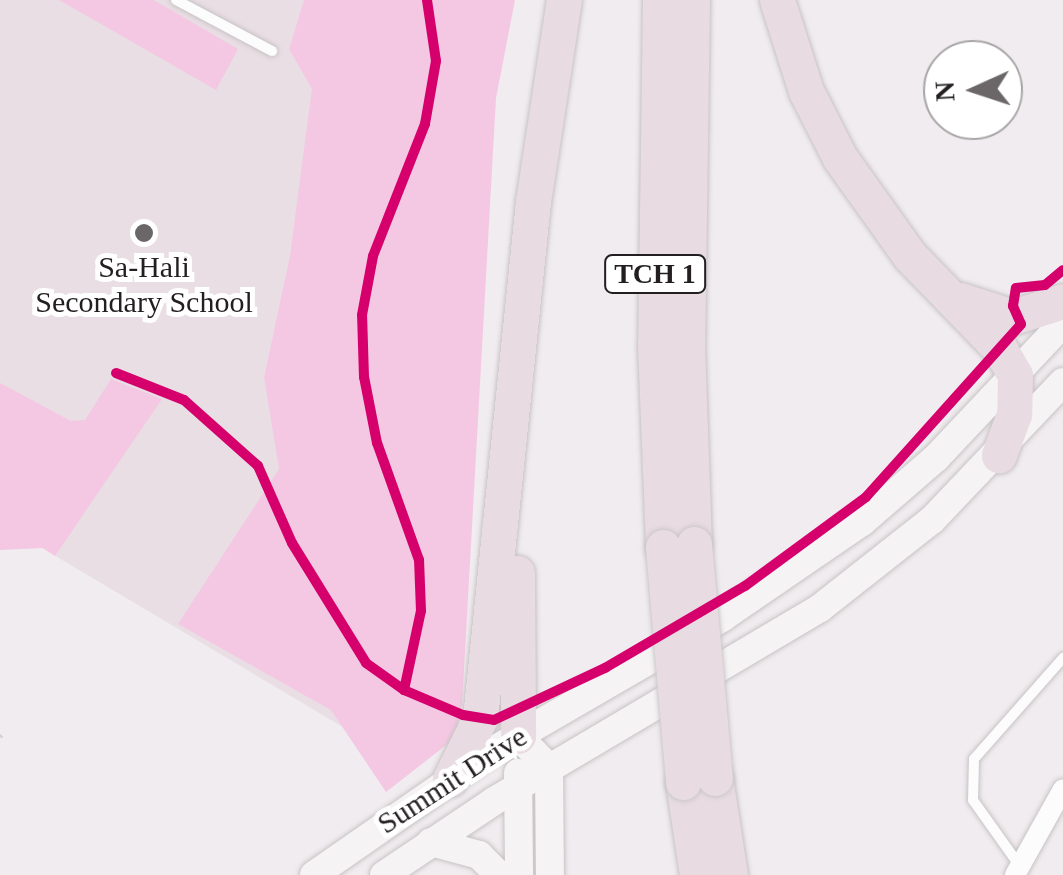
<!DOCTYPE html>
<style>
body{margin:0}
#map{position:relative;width:1063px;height:875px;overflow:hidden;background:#f1ecef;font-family:Georgia,serif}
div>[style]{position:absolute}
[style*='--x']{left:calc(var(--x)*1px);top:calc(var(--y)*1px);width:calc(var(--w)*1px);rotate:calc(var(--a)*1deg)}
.built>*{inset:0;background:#e9dee4}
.green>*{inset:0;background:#f4c8e2}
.path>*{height:4px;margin-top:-2px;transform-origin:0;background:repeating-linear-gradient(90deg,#d5d3d4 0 2.5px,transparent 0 10.5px)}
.roads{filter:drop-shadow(0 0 2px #c7c3c5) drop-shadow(0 0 2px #c7c3c5)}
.service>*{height:10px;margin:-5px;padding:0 5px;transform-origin:5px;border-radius:5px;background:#fdfcfd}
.minor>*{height:20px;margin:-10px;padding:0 10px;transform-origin:10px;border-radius:10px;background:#fdfcfd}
.secondary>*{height:28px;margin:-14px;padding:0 14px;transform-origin:14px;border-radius:14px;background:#f6f3f5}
.motorway>*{height:35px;margin:-17.5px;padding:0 17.5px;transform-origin:17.5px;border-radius:17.5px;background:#e8dbe2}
.bridges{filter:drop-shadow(0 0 2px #cac7c9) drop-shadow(0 0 2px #cac7c9)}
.motorway-bridge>*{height:35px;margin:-17.5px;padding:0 17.5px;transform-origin:17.5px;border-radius:17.5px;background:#e8dbe2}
.cycleway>*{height:10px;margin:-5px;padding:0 5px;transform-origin:5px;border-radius:5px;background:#d6006c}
.dots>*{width:28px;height:28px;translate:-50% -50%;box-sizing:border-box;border:5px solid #fff;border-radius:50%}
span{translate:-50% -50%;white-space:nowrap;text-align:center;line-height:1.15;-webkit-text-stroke:10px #fff;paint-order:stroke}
.shield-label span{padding:2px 8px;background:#fff;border:2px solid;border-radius:8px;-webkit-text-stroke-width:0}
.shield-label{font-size:28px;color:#231f21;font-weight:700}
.poi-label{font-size:30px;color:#231f21}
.street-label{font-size:30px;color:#231f21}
.north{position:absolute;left:923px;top:40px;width:100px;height:100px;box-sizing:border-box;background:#fff;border:2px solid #a7a5a6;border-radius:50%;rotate:267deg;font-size:28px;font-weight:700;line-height:40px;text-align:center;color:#231f21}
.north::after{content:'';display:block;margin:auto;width:35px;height:45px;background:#6b6769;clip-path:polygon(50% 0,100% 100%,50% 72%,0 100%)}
</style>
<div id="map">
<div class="built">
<i style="clip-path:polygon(0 0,328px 0,290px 255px,264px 377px,363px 739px,0 523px)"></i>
</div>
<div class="green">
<i style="clip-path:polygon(59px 0,154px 0,238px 49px,216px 90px)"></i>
<i style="clip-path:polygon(304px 0,515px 0,496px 98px,462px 705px,454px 739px,386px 792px,331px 710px,178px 624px,279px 469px,264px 377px,290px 255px,312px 89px,289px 49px)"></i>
<i style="clip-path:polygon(111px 379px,162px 399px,55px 556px,43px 548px,0 550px,0 383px,71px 421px,85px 420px)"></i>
</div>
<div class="path">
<i style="--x:0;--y:737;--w:9;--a:-36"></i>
</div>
<div class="roads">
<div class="service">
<i style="--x:176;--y:0;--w:109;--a:28"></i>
<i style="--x:1017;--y:862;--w:76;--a:-125.4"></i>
<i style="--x:973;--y:800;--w:41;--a:-88.6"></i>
<i style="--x:974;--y:759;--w:135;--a:-48.6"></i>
</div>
<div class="minor">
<i style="--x:1015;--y:875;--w:98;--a:-60.8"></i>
</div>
<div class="secondary">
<i style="--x:518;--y:736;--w:45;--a:45.9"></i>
<i style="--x:549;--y:768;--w:107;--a:89.5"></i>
<i style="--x:518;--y:773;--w:102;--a:89.4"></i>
<i style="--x:431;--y:842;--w:50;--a:15.2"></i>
<i style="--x:479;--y:855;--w:28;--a:45"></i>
<i style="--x:314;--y:875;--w:219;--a:-34.8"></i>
<i style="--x:494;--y:750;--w:265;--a:-30.1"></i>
<i style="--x:723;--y:617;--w:168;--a:-34.4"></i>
<i style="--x:862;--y:522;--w:98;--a:-40.9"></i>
<i style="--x:936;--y:458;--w:185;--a:-46.7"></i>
<i style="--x:384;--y:875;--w:133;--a:-33.9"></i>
<i style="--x:494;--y:801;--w:379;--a:-30.6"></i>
<i style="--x:820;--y:608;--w:142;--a:-38.2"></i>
<i style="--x:932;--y:520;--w:190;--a:-46.5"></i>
</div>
<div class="motorway">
<i style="--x:660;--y:0;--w:345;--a:90.8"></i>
<i style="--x:655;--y:345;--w:202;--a:87.7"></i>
<i style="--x:692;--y:0;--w:344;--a:90.8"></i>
<i style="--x:687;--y:344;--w:200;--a:88"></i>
<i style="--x:777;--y:0;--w:96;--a:72.3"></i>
<i style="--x:806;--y:91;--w:75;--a:63.1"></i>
<i style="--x:840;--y:158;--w:120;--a:54.5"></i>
<i style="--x:910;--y:256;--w:129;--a:45.9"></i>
<i style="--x:1000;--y:349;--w:30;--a:60"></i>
<i style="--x:1015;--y:375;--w:39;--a:91"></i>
<i style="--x:1014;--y:414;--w:44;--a:110.1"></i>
<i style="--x:960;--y:300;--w:56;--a:17.8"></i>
<i style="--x:1013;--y:317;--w:52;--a:-17.7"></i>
<i style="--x:517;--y:573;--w:163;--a:89.6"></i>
<i style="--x:715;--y:778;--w:98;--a:81.2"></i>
<i style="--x:450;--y:779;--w:68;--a:-63.8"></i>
<i style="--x:480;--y:718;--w:519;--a:-84.14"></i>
<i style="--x:533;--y:202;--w:204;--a:-81.3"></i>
<i style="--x:683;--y:782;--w:94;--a:81.4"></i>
</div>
</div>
<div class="bridges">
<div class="motorway-bridge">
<i style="--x:694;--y:544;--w:235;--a:84.9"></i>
<i style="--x:663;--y:547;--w:236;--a:85.1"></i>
</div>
</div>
<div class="cycleway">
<i style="--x:116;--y:373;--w:73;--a:21.7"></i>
<i style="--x:184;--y:400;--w:99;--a:41.7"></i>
<i style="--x:258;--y:466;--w:84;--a:66.2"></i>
<i style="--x:292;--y:543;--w:141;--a:58.3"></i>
<i style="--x:366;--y:663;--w:47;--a:35.4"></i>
<i style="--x:404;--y:690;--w:64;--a:23"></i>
<i style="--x:463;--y:715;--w:31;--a:9"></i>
<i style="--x:494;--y:720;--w:123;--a:-25.1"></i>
<i style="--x:605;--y:668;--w:162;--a:-30.4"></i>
<i style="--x:745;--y:586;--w:150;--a:-36.3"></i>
<i style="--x:866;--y:497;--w:232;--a:-48.1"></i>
<i style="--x:1021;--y:324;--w:20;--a:-114"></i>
<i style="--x:1013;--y:306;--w:18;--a:-81"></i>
<i style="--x:1016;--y:288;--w:29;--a:-6"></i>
<i style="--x:1045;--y:285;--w:23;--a:-40"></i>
<i style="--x:404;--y:690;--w:81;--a:-77.9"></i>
<i style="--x:421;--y:611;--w:51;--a:-92.2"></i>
<i style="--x:419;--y:560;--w:124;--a:-109.7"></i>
<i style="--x:377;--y:443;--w:67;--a:-101.1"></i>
<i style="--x:364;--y:377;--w:62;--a:-91.8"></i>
<i style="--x:362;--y:315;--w:60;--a:-79.4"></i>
<i style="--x:373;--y:256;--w:142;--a:-68.5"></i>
<i style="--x:425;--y:124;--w:64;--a:-80.1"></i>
<i style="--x:436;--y:61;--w:62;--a:-98.4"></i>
</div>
<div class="dots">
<i style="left:144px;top:233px;background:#6b6769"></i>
</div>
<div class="shield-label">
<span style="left:655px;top:274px">TCH 1</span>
</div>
<div class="poi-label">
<span style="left:144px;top:284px">Sa-Hali<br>Secondary School</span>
</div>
<div class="street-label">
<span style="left:452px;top:780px;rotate:-33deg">Summit Drive</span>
</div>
<div class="north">N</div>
</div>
